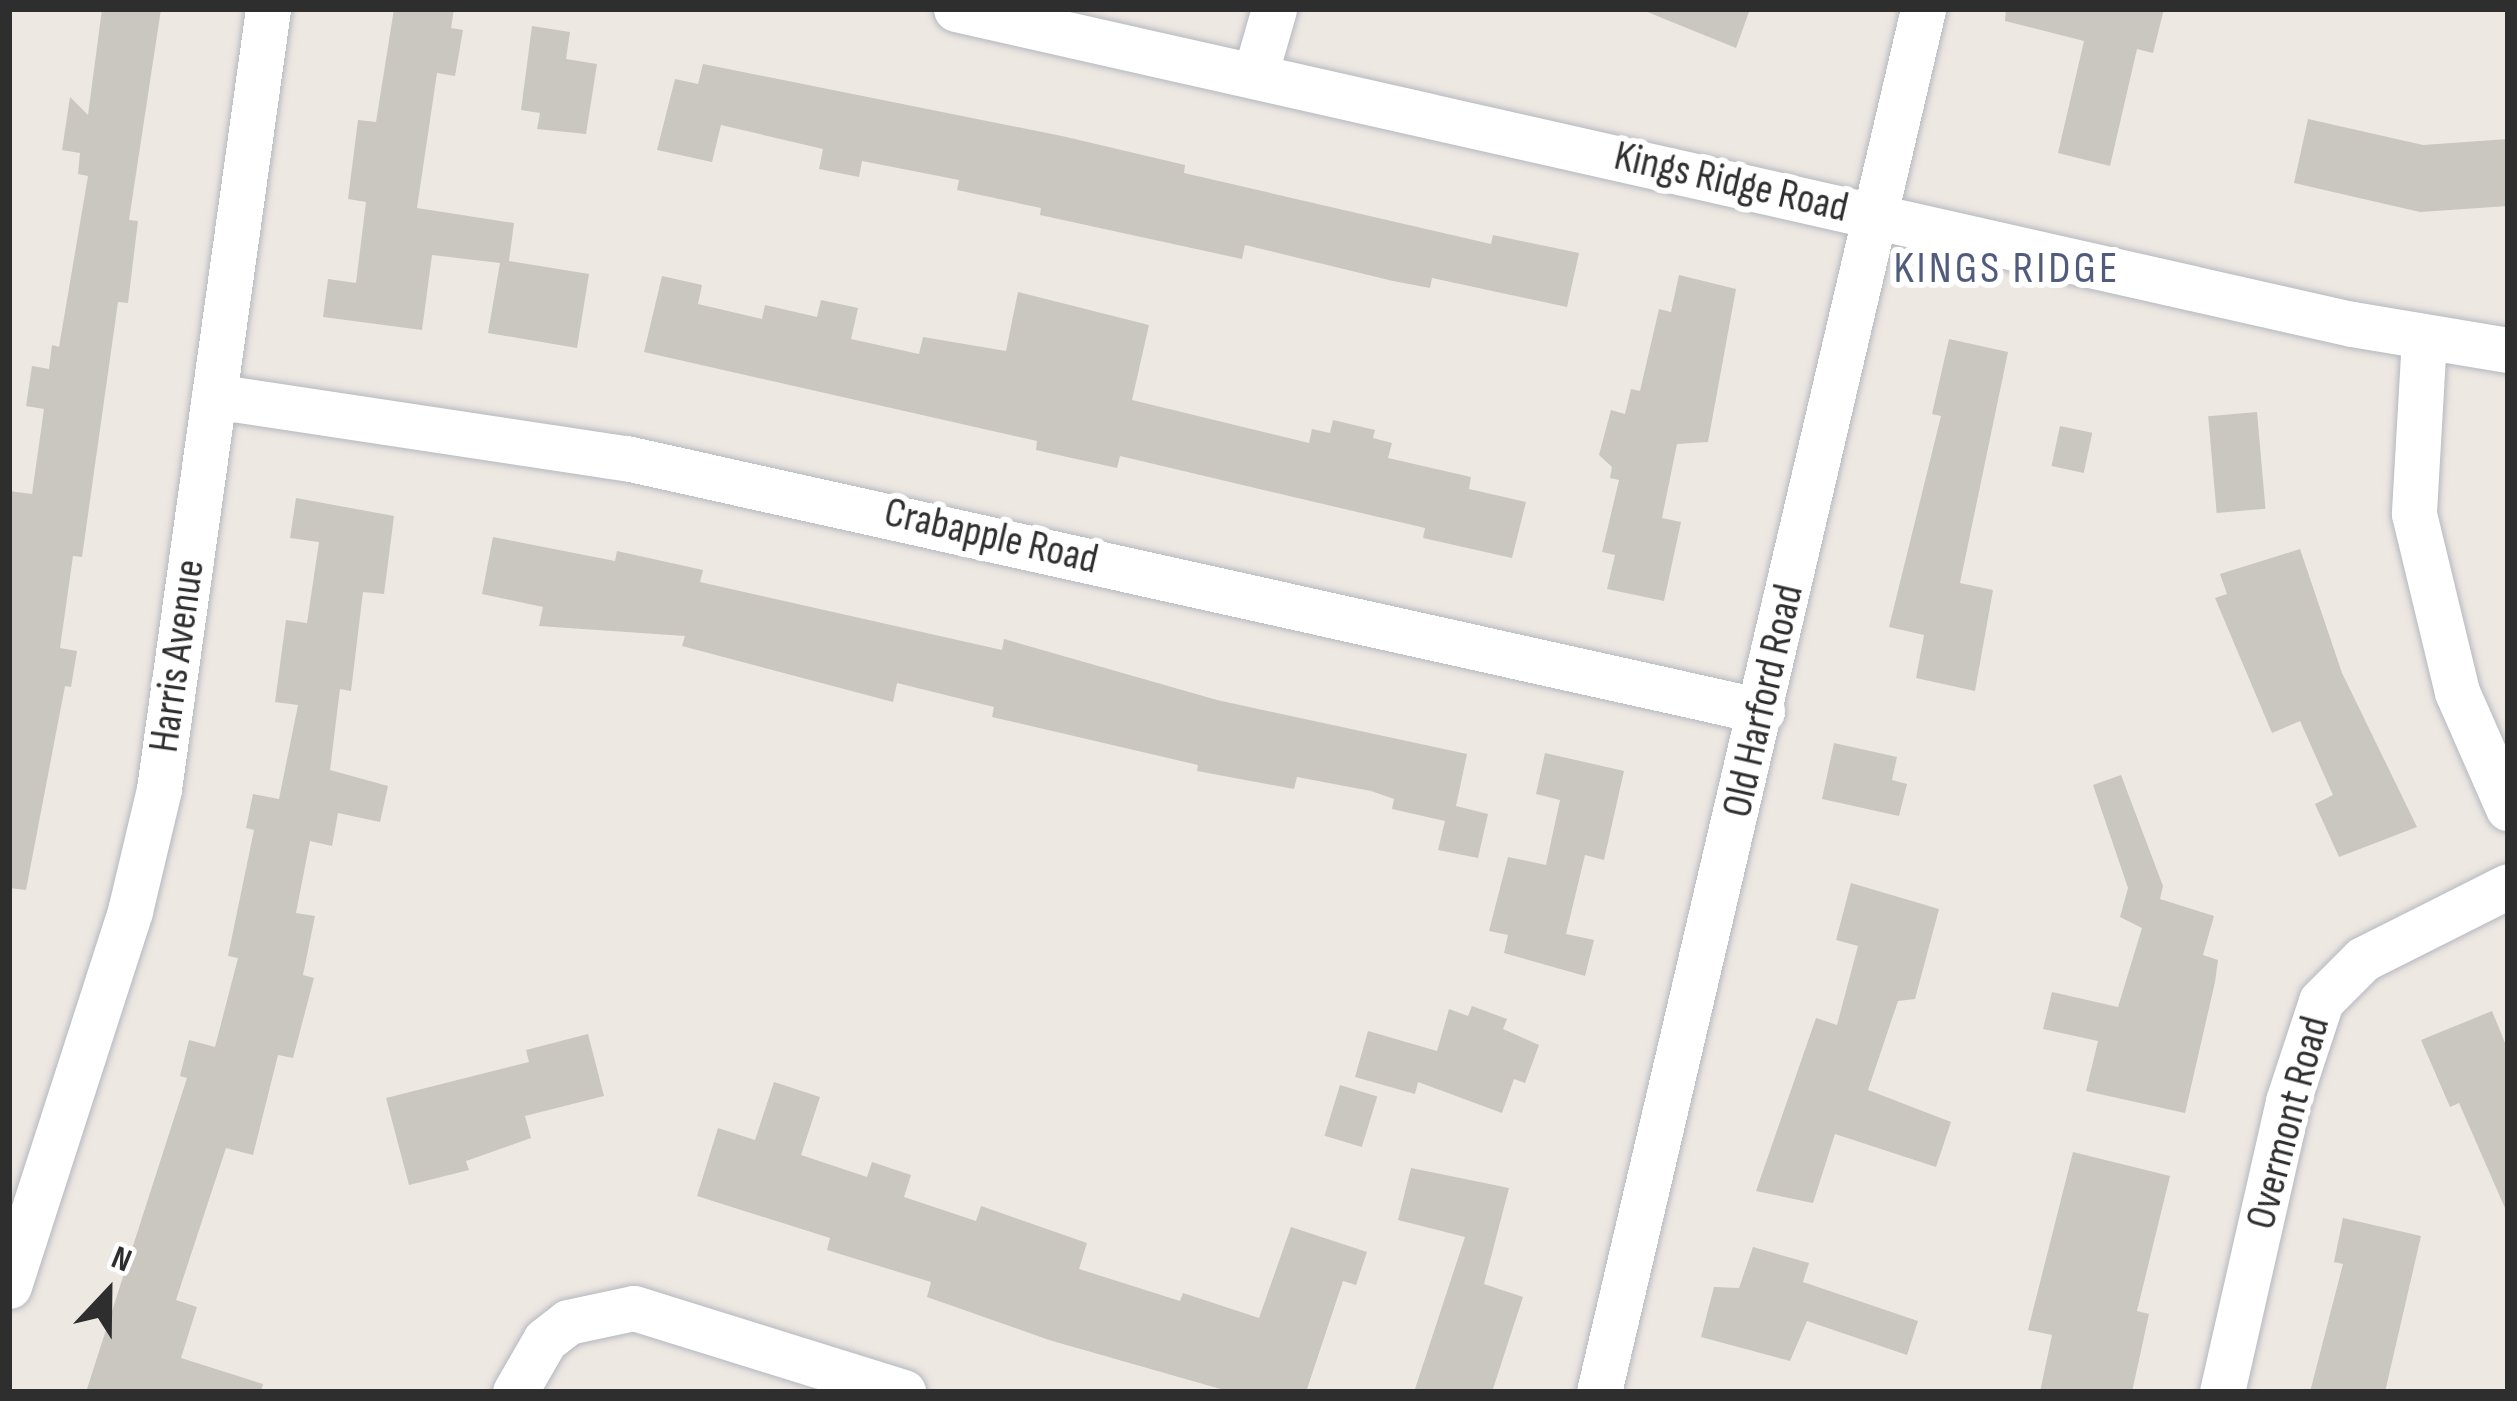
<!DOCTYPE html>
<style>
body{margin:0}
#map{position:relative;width:2517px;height:1401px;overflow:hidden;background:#eee8e2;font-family:"Sofia Sans Condensed",sans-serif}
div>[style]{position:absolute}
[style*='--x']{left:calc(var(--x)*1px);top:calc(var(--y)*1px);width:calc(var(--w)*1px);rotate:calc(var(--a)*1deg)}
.building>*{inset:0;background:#cac6c0;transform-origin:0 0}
.roads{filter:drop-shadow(0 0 3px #b5b8c0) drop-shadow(0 0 3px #b5b8c0)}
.minor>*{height:45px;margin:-22.5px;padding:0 22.5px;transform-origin:22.5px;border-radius:22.5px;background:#fff}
span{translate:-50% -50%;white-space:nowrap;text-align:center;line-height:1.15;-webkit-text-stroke:12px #fff;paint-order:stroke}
.street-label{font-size:42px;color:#2e2e2e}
.neighbourhood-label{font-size:45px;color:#515c7c;letter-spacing:3px}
.frame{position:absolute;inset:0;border:12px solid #2e2e2e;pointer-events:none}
.north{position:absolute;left:48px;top:1233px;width:120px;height:120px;-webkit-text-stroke:9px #fff;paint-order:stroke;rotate:22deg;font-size:33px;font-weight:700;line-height:48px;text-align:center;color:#2e2e2e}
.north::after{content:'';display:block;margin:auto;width:42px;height:54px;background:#2e2e2e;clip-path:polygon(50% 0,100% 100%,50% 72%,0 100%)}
</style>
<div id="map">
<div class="building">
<i style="clip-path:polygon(102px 9px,161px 9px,129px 220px,138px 221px,128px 303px,118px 302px,82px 557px,73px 556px,60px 648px,77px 651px,71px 687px,65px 686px,26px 890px,9px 888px,9px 491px,32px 494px,44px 409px,26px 406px,32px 366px,49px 369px,52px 345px,59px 347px,88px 176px,78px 174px,80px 153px,62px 150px,70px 97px,88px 115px)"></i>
<i style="clip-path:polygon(394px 9px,454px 9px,451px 28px,463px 30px,455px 76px,437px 73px,417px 208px,514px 223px,509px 261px,589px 274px,577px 348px,488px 333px,500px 263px,432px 255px,422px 330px,323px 317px,328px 279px,356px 283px,366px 202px,348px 199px,358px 120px,376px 122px)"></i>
<i style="clip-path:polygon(1640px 9px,1750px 9px,1736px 48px)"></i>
<i style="clip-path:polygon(2006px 9px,2164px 9px,2153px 53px,2137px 49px,2110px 166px,2058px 153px,2084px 41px,2005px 21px)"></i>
<i style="clip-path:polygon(532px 26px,570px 32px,566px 59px,597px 64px,586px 134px,537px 129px,540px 113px,521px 110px)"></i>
<i style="clip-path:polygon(703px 64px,1062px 136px,1185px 165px,1184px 173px,1491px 244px,1493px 235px,1579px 253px,1567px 307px,1432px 278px,1430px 288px,1393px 281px,1245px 245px,1242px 259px,1040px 215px,1041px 208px,957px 190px,959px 180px,862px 161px,859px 177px,819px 169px,823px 149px,721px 125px,712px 162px,657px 150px,675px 79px,698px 84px)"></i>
<i style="clip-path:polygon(2308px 119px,2423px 145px,2508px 139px,2508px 206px,2420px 212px,2294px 183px)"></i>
<i style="clip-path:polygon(1679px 275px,1736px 289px,1708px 442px,1677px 444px,1662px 518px,1681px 522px,1664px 601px,1607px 589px,1615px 555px,1602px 552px,1619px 480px,1610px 478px,1612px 467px,1599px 455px,1611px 410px,1625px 414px,1631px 389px,1640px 391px,1659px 309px,1671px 312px)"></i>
<i style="clip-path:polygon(662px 276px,702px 285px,698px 304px,762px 319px,765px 305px,817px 317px,821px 300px,858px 308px,851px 339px,919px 354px,923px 337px,1006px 351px,1018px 292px,1149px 325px,1132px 400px,1309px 443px,1312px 429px,1330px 433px,1333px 420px,1375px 430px,1373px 438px,1392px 443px,1388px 458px,1471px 477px,1469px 489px,1526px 502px,1512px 558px,1423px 538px,1425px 528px,1120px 456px,1117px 468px,1036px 450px,1037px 441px,644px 352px)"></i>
<i style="clip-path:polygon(1949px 339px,2008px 352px,1960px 583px,1993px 590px,1975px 691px,1916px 678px,1924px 635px,1889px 627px,1941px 416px,1932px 414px)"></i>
<i style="left:2257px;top:412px;width:97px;height:49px;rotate:85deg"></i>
<i style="left:2060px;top:426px;width:33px;height:41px;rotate:12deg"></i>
<i style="clip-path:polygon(296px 498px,394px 516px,384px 594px,363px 592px,351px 691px,340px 689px,330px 770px,388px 786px,380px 822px,338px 813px,332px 846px,310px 841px,296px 913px,315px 916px,303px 975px,314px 978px,293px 1058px,278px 1055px,253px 1155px,226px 1148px,176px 1300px,197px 1307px,181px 1358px,263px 1384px,261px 1392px,86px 1392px,187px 1078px,180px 1076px,189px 1040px,215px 1047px,238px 958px,228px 956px,254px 830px,246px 828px,253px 794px,279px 799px,298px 705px,275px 702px,286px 620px,307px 623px,319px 542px,290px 538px)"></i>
<i style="clip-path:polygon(493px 537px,615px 561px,617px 551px,703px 570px,700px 582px,1002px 650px,1004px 639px,1217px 700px,1467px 754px,1456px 806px,1488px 814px,1478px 858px,1438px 850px,1445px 821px,1392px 809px,1394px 799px,1371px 791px,1297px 777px,1294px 789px,1197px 771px,1198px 765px,992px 717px,994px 707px,897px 683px,893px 702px,682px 646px,685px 636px,539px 626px,543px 607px,482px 594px)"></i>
<i style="clip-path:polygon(2300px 549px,2342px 673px,2417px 827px,2339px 857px,2315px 804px,2333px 795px,2300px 721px,2272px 733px,2215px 598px,2227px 594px,2220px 574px)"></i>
<i style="clip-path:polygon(1834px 743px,1897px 757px,1892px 780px,1907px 784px,1899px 816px,1822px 799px)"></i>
<i style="clip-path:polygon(1545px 753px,1624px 771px,1604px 860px,1585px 855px,1566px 934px,1594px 940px,1585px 976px,1504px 953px,1508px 935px,1489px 931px,1508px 857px,1546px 865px,1560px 800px,1536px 794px)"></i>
<i style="clip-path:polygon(2121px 775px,2163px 886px,2160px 899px,2214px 916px,2203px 955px,2218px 960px,2215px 982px,2185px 1113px,2086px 1091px,2098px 1041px,2043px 1029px,2052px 992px,2118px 1007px,2142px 928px,2120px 917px,2128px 888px,2093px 785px)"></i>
<i style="clip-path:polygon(1851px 883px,1939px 909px,1915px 999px,1898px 1001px,1868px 1090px,1951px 1122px,1936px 1167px,1835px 1134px,1813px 1203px,1756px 1191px,1816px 1018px,1837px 1025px,1858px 946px,1836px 940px)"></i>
<i style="clip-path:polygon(1472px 1006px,1507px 1019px,1503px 1029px,1539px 1045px,1525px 1083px,1514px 1079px,1502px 1113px,1418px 1082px,1415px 1094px,1355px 1077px,1368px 1031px,1437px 1051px,1449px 1009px,1468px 1016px)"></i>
<i style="clip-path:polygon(2492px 1011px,2508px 1050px,2508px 1215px,2459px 1103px,2450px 1107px,2421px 1040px)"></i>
<i style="clip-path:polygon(588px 1034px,604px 1096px,525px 1116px,531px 1138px,466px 1161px,469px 1170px,409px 1185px,386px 1098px,529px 1062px,526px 1050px)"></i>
<i style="clip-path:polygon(774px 1082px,820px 1097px,801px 1155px,867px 1177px,872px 1162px,911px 1175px,904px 1197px,976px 1221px,981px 1206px,1087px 1243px,1079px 1269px,1180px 1301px,1183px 1293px,1259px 1318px,1291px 1227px,1367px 1252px,1356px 1285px,1343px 1281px,1306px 1392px,1231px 1392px,1049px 1340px,927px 1297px,931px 1282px,827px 1250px,830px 1238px,697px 1196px,718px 1128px,755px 1140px)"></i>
<i style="left:1340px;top:1085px;width:39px;height:53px;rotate:17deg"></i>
<i style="clip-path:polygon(2073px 1152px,2170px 1176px,2137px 1311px,2149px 1314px,2132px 1392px,2040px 1392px,2052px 1335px,2028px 1330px)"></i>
<i style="clip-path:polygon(1411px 1168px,1509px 1188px,1484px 1284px,1523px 1297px,1492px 1392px,1414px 1392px,1465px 1237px,1398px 1220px)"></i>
<i style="clip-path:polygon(2343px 1218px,2421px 1236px,2385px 1392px,2310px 1392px,2343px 1264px,2334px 1262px)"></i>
<i style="clip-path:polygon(1753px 1247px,1809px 1263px,1803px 1282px,1918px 1321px,1907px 1355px,1807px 1321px,1790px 1361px,1701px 1337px,1714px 1287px,1739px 1288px)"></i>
</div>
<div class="roads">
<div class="minor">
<i style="--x:956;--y:9;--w:1431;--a:12.72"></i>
<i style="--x:2352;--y:324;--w:158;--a:9.5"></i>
<i style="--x:1255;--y:75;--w:69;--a:-73.9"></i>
<i style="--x:2424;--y:338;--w:176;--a:93.3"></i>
<i style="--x:2414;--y:514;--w:183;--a:76.4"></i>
<i style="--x:2457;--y:692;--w:127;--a:66.3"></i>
<i style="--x:214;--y:396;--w:417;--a:8.6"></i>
<i style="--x:626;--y:458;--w:1164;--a:12.56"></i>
<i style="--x:9;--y:1286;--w:394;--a:-72.1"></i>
<i style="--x:130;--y:911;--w:125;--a:-76.6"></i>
<i style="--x:159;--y:789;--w:788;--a:-82.04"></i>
<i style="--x:515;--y:1392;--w:60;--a:-60"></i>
<i style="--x:545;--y:1340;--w:29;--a:-38"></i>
<i style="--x:568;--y:1322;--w:67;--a:-12"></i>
<i style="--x:634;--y:1308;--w:282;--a:17.3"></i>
<i style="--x:1599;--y:1392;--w:1420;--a:-76.81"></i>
<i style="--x:2222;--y:1392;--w:298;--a:-77.2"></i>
<i style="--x:2288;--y:1101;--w:105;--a:-71.7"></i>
<i style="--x:2321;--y:1001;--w:59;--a:-45"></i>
<i style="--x:2363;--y:959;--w:162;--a:-26.7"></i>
</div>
</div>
<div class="street-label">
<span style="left:1731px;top:183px;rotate:13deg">Kings Ridge Road</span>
<span style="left:991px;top:537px;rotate:13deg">Crabapple Road</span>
<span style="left:178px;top:656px;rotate:-82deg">Harris Avenue</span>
<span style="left:1764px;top:701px;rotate:-77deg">Old Harford Road</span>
<span style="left:2289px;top:1123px;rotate:-75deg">Overmont Road</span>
</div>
<div class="neighbourhood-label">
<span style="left:2007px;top:269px">KINGS RIDGE</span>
</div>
<div class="frame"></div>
<div class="north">N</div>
</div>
